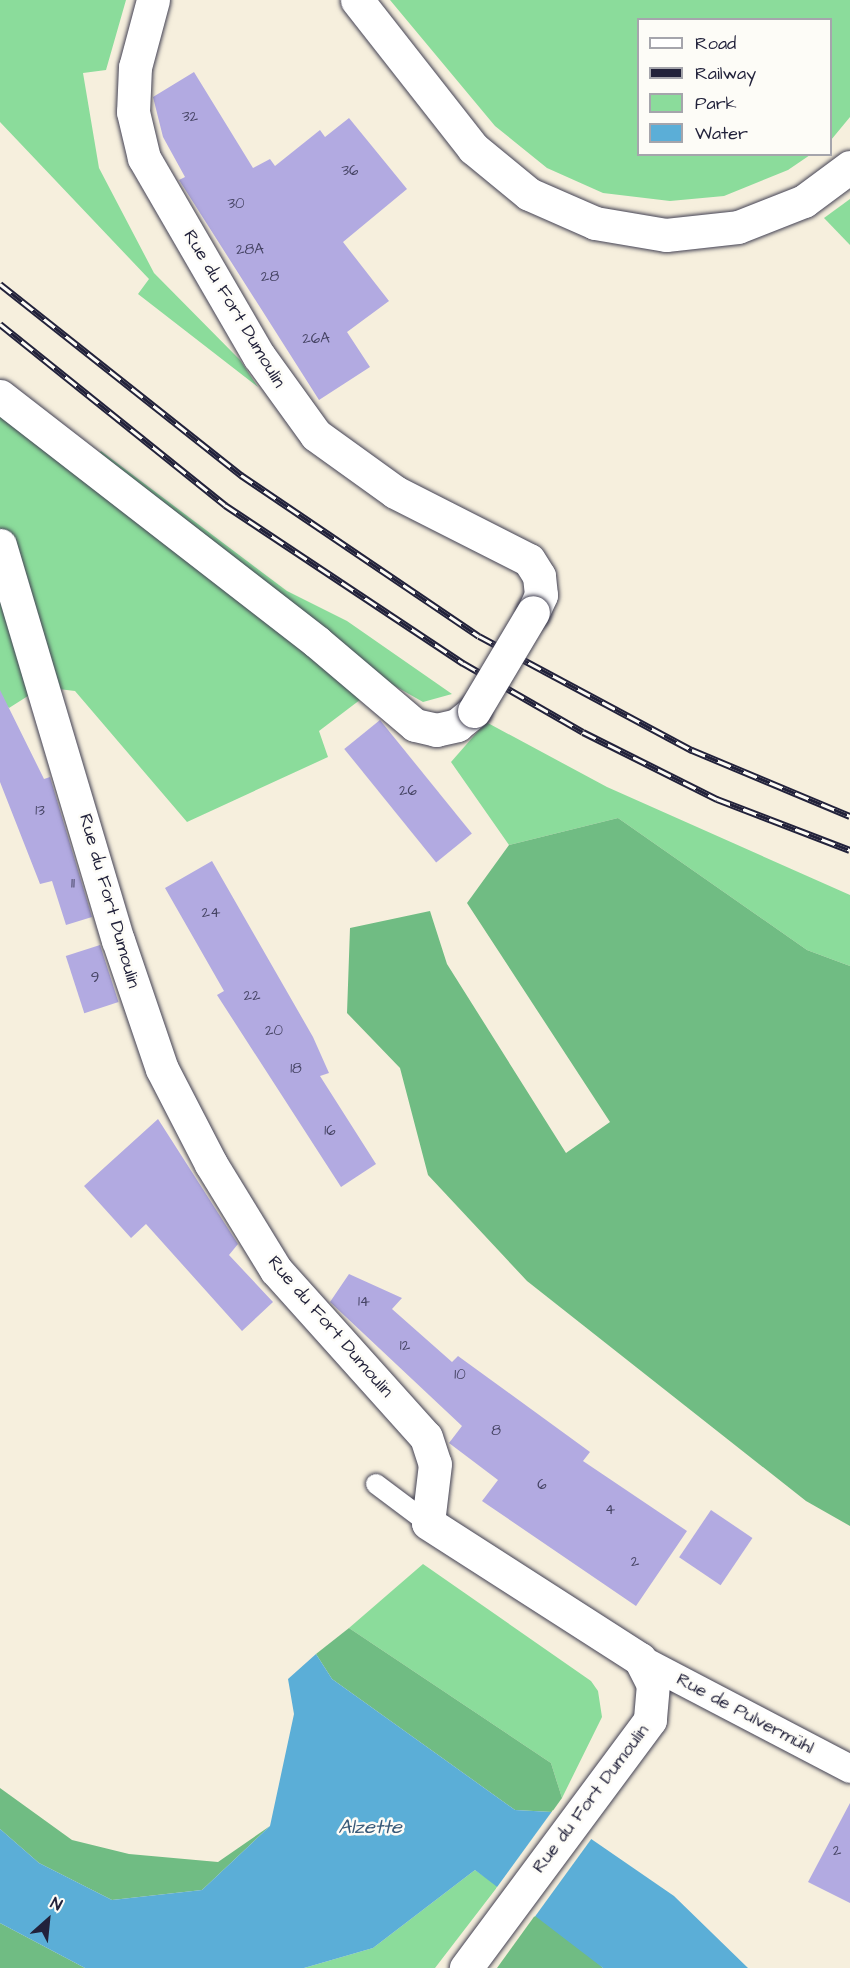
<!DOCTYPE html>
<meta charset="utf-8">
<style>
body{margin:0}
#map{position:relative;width:850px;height:1968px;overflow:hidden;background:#f6efdd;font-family:"Architects Daughter",sans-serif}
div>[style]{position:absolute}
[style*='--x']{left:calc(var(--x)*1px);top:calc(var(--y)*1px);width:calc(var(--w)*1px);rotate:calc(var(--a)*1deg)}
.green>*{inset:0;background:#8bdc9b}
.forest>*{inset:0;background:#70bc83}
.water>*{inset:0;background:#5baed7}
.pier>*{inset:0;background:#f6efdd;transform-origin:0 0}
.building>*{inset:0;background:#b2aae1;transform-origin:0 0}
.roads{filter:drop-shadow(0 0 2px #424153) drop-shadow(0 0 2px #424153)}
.service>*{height:20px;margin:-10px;padding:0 10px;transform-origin:10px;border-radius:10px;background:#fff}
.pedestrian>*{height:28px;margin:-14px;padding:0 14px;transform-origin:14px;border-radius:14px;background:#fff}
.minor>*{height:33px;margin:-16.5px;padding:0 16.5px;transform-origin:16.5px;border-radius:16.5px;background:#fff}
.rail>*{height:7px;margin-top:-3.5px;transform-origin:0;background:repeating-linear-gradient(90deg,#fdfcf7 0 14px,#22223b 0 28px);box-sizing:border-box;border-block:2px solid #22223b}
.bridges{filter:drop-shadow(0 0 2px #424153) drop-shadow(0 0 2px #424153)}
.minor-bridge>*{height:33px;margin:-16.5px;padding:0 16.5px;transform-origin:16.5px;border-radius:16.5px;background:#fff}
span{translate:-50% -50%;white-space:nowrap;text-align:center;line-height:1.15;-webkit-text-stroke:5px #fdfcf7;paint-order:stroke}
.number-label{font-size:15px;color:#464464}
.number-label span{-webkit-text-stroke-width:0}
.street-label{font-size:18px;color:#22223b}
.water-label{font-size:20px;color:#395a79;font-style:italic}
.legend{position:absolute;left:637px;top:18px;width:195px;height:138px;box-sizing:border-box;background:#fdfcf7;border:2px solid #a5a5ac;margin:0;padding:8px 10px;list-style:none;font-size:18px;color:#22223b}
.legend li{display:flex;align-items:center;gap:12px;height:30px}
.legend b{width:30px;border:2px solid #a5a5ac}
.north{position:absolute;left:18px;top:1890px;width:60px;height:60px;-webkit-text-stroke:4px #fdfcf7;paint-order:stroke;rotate:27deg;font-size:16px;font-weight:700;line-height:24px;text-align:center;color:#22223b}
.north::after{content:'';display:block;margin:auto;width:21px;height:27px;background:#22223b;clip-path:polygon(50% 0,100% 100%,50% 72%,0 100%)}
</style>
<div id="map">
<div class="green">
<i style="clip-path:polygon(0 0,126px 0,106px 70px,83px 73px,99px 168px,154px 273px,240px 360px,258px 387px,138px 294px,149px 279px,0 122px)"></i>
<i style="clip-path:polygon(390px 0,850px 0,850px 117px,831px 140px,830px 20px,638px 20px,638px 154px,810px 155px,788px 170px,724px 196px,670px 201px,603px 193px,547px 168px,495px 126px)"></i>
<i style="clip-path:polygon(850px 199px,850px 245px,824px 218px)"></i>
<i style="clip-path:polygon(0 396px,88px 464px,101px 451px,287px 591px,347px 621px,452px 694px,423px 702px,321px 644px,373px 690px,319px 731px,328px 757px,187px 822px,75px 691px,42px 687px,9px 708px,0 698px)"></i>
<i style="clip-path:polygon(486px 722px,607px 787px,850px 895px,850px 966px,807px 950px,618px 818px,509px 845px,451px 762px)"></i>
<i style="clip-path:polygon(423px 1564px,591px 1681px,598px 1691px,602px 1717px,562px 1798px,551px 1763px,349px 1628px)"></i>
<i style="clip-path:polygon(475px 1870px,498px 1886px,435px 1968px,304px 1968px,373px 1948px)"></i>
</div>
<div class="forest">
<i style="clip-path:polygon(618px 818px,807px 950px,850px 966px,850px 1526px,806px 1501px,527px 1281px,428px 1175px,400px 1068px,347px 1013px,350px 928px,430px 911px,447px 964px,566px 1153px,610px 1122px,467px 903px,509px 845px)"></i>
<i style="clip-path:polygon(349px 1628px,551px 1763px,562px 1798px,552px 1812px,515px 1810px,332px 1679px,316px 1654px)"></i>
<i style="clip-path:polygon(0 1788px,72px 1840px,129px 1854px,218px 1862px,270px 1826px,202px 1890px,112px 1900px,39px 1863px,0 1829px)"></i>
<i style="clip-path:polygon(536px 1914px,581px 1946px,603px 1968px,497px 1968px)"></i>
<i style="clip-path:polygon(0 1923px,85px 1968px,0 1968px)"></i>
</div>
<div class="water">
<i style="clip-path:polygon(316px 1654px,332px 1679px,515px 1810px,552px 1812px,674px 1896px,748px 1968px,603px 1968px,475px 1870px,373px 1948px,304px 1968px,85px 1968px,0 1923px,0 1829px,39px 1863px,112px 1900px,202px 1890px,270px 1826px,294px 1714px,288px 1679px)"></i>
</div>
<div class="pier">
<i style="left:553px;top:1810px;width:48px;height:97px;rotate:36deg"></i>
</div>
<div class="building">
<i style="clip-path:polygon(194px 72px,253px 168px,270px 159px,275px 166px,320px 130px,325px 137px,349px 118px,407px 189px,343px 242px,389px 301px,347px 332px,370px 367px,319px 400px,179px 180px,185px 177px,163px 137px,153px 97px)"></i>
<i style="clip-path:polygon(0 690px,44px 779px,50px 777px,92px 917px,66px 925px,52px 881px,40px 884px,0 782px)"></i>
<i style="left:380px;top:720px;width:146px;height:46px;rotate:51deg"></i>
<i style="clip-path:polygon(212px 861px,313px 1037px,329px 1073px,320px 1076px,376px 1164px,341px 1187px,217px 995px,224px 991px,165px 888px)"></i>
<i style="left:100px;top:945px;width:60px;height:36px;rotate:72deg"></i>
<i style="clip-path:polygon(158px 1119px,238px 1244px,229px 1255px,273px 1302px,242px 1331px,146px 1224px,131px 1238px,84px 1186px)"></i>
<i style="clip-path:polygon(349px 1274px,402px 1298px,392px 1309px,452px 1362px,458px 1356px,590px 1452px,583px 1461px,687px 1531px,636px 1606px,482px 1501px,498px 1480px,449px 1443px,462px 1426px,330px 1302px)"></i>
<i style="left:711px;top:1510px;width:50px;height:57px;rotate:34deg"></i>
<i style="clip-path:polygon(850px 1803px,850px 1903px,808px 1882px)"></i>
</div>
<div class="roads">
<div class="service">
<i style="--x:376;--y:1484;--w:65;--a:36.9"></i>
</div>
<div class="pedestrian">
<i style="--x:640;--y:1659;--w:237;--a:27.6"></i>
</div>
<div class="minor">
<i style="--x:153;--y:0;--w:69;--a:105"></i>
<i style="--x:135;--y:67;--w:45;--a:92.5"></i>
<i style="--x:133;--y:112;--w:47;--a:76.6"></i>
<i style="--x:144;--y:158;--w:229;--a:59.9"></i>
<i style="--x:259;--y:356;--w:97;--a:54.2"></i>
<i style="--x:316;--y:435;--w:97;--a:35.8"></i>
<i style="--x:395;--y:492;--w:150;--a:26.9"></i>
<i style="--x:529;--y:560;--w:19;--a:58"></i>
<i style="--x:539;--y:576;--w:19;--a:84"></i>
<i style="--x:541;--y:595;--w:19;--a:115"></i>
<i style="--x:357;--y:0;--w:188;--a:51.9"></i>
<i style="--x:473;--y:148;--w:72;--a:39.4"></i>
<i style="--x:529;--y:194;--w:72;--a:23.7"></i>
<i style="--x:595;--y:223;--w:72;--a:9.6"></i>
<i style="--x:666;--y:235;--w:72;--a:-6.3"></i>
<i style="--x:738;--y:227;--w:71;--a:-21.5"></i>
<i style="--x:804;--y:201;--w:57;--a:-36.5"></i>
<i style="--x:0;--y:396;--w:401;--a:37.8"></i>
<i style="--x:317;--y:642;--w:128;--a:40.3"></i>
<i style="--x:415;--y:725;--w:22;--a:13"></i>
<i style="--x:436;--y:730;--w:22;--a:-13"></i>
<i style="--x:457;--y:725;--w:22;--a:-39"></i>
<i style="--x:0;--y:545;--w:412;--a:73.4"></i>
<i style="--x:118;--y:940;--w:136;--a:71.2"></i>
<i style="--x:162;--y:1069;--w:107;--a:62.7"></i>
<i style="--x:211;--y:1164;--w:124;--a:58.5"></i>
<i style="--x:276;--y:1270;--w:224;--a:48.1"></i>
<i style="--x:426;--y:1437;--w:28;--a:72"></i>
<i style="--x:435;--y:1464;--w:59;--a:96.8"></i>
<i style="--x:428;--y:1523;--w:252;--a:32.7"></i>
<i style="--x:640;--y:1659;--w:28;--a:63"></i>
<i style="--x:653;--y:1684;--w:36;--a:95"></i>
<i style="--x:650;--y:1720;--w:309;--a:126.6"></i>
</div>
</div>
<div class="rail">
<i style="--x:0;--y:284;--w:308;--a:38.4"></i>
<i style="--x:241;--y:475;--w:287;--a:34.1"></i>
<i style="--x:479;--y:636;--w:242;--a:28.2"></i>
<i style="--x:692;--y:750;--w:171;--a:22.7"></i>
<i style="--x:0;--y:324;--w:289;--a:38.8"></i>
<i style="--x:225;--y:505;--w:286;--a:33.6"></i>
<i style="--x:463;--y:663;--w:138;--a:29.9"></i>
<i style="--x:583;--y:732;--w:150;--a:26.6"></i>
<i style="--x:717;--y:799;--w:142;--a:21"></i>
</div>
<div class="bridges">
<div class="minor-bridge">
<i style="--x:474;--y:711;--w:115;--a:-59.2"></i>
</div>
</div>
<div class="number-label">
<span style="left:190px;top:117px">32</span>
<span style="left:350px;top:171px">36</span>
<span style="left:236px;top:204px">30</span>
<span style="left:250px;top:250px">28A</span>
<span style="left:270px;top:277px">28</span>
<span style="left:316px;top:339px">26A</span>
<span style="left:408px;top:791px">26</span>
<span style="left:40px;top:811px">13</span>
<span style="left:73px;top:884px">11</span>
<span style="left:211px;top:913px">24</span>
<span style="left:95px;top:978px">9</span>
<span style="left:252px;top:996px">22</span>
<span style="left:274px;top:1031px">20</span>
<span style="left:296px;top:1069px">18</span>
<span style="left:330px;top:1131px">16</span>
<span style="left:364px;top:1302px">14</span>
<span style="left:405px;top:1346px">12</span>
<span style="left:460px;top:1375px">10</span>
<span style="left:496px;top:1431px">8</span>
<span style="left:542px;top:1485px">6</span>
<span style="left:610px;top:1510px">4</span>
<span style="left:635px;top:1562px">2</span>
<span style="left:837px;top:1851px">2</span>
</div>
<div class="street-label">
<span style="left:234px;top:309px;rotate:59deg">Rue du Fort Dumoulin</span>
<span style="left:109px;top:901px;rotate:74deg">Rue du Fort Dumoulin</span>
<span style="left:330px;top:1327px;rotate:49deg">Rue du Fort Dumoulin</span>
<span style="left:745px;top:1714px;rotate:28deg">Rue de Pulvermühl</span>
<span style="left:591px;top:1799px;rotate:-53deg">Rue du Fort Dumoulin</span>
</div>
<div class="water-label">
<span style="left:370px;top:1827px">Alzette</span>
</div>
<ul class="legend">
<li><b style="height:8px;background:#fff"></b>Road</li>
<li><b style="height:8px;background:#22223b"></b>Railway</li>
<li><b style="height:16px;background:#8bdc9b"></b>Park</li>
<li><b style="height:16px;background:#5baed7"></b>Water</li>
</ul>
<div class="north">N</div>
</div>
